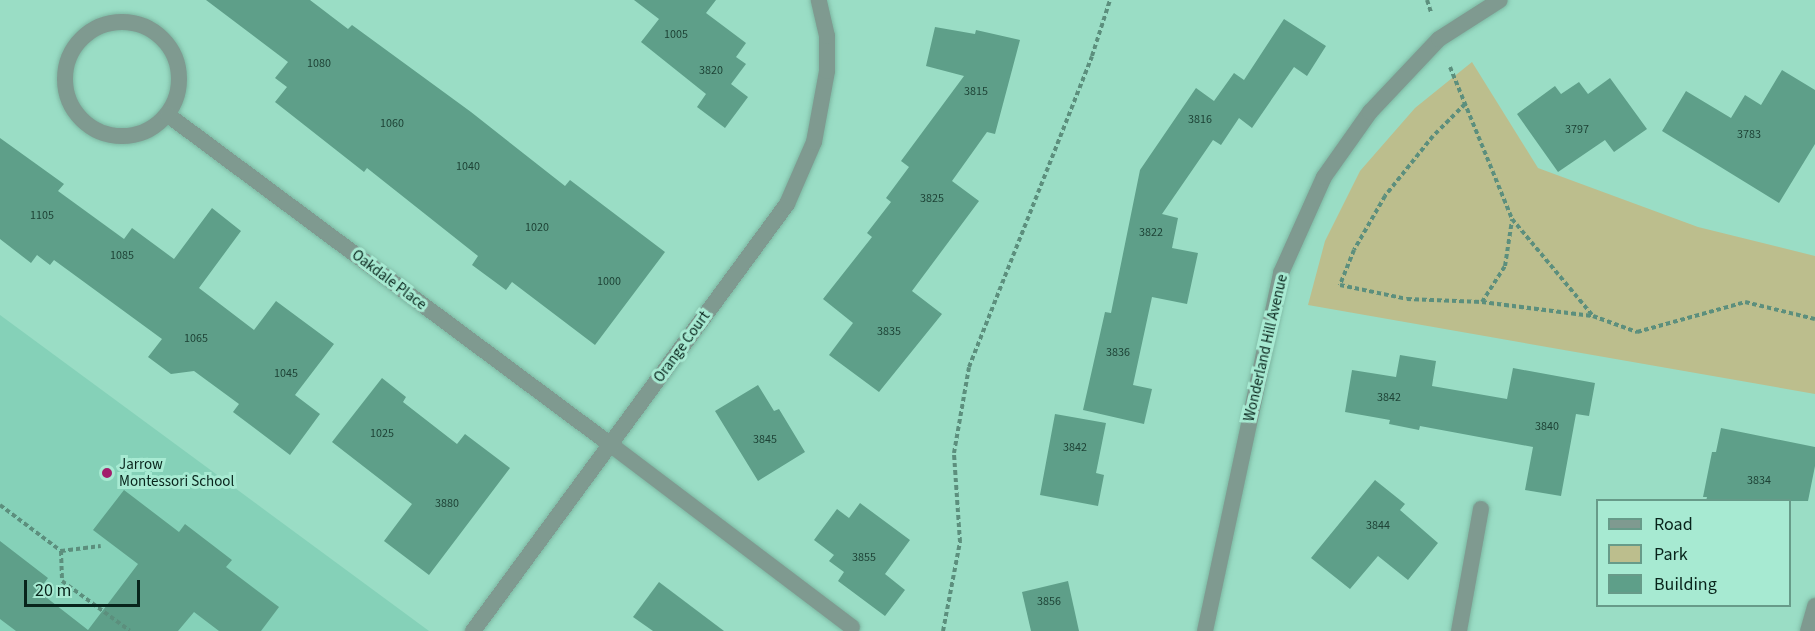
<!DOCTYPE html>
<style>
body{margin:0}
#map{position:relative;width:1815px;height:631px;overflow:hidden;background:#9addc5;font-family:"Source Sans 3",sans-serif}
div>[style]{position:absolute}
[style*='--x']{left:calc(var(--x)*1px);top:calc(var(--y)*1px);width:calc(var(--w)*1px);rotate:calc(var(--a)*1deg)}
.built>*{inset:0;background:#85d1b8}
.green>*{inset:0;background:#bcbe8d}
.building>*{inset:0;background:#5e9f89}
.path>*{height:4px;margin-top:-2px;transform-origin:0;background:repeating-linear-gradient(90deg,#5c8f7d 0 4.5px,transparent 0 7.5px)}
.roads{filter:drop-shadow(0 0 2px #7db8a3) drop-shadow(0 0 2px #7db8a3)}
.service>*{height:16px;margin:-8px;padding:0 8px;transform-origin:8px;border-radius:8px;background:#7f9a90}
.minor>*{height:16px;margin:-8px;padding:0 8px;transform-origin:8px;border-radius:8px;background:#7f9a90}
.minor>.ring{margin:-8px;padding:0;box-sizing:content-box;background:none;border:16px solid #7f9a90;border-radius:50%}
.dots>*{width:16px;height:16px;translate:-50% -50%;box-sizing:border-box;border:3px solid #a7ead2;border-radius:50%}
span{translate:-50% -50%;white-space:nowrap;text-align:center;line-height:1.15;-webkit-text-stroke:6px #a7ead2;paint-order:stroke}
.number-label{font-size:12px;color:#1e4336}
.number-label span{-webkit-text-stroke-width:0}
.street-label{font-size:15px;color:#08241b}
.poi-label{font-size:15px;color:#08241b}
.left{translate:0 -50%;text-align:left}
.legend{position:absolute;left:1596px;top:499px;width:195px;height:108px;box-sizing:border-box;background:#a7ead2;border:2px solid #679b89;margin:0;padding:8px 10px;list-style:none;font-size:18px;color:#08241b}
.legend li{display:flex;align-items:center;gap:12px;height:30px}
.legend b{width:30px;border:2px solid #679b89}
.scale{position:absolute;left:24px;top:580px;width:116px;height:27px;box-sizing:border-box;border:3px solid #08241b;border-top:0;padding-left:8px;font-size:18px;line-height:21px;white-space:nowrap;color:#08241b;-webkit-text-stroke:4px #a7ead2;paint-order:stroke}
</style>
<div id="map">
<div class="built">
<i style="clip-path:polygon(0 315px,429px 631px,0 631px)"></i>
</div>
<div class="green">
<i style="clip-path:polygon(1472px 62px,1538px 168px,1698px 227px,1815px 256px,1815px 394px,1308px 305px,1325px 241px,1360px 171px,1415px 108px)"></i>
</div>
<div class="building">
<i style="clip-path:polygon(206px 0,310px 0,348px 29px,352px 25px,471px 112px,565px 186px,570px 180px,665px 252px,595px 345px,512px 282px,506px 290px,472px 265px,478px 256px,367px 168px,364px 172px,275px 102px,287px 87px,275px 78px,288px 62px)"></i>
<i style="clip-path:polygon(634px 0,716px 0,706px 13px,746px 43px,736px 57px,746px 64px,731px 84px,748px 97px,725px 128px,697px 107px,706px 94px,641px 42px,659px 19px)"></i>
<i style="clip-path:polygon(1284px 19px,1326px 46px,1307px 76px,1294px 67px,1252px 128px,1239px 118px,1221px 145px,1213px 140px,1162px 214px,1178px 218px,1172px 248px,1198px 253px,1187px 304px,1152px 297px,1133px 385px,1152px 389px,1144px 424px,1083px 410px,1105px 312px,1111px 313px,1140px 170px,1196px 88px,1214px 101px,1234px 73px,1244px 80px)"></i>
<i style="clip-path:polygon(935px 27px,975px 34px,976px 30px,1020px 40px,995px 134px,987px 132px,952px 181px,979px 201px,912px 291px,942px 314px,879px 392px,829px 355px,853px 323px,823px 299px,872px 237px,867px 233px,891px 202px,886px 198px,909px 167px,901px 161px,964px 76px,926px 66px)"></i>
<i style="clip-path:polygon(1782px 70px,1815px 90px,1815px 144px,1779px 203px,1662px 131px,1686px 91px,1731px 118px,1745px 95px,1761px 105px)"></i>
<i style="clip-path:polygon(1610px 78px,1647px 129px,1614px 152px,1605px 140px,1558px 172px,1517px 114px,1555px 86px,1561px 94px,1579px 82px,1588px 94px)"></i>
<i style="clip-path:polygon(0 138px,64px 184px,58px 191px,124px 239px,132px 228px,174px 259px,212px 208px,241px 231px,199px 288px,254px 330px,276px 301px,334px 344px,295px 395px,320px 414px,290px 455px,233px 412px,239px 404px,194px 371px,171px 374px,148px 357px,162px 339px,54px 260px,50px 265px,37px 255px,31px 263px,0 239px)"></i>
<i style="clip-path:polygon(1400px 355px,1436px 361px,1432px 386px,1507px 399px,1513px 368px,1595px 383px,1589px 416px,1576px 414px,1561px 496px,1525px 490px,1533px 447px,1420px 426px,1419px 430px,1389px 424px,1390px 420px,1345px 412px,1352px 370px,1396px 377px)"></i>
<i style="clip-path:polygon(382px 378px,406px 397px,403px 402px,457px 444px,465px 434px,510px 468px,429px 575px,384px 541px,412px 504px,332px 442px)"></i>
<i style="clip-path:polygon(758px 385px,774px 411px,779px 409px,805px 452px,758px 481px,715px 411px)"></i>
<i style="clip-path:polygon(1055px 414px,1106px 423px,1096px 473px,1104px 475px,1098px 506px,1040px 495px)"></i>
<i style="clip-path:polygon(1721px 428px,1815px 447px,1815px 466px,1808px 501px,1706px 501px,1707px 497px,1703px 497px,1712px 452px,1716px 452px)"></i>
<i style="clip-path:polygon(1375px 480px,1405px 504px,1400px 510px,1438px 543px,1408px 580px,1378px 556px,1350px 589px,1311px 558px)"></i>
<i style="clip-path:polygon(124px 490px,179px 532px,185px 524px,232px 560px,226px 567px,279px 607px,261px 631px,219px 631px,194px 612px,178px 631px,16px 631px,0 619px,0 541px,48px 578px,38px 591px,88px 630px,138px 564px,93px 530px)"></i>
<i style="clip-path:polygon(860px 503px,910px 540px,885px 574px,905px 590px,885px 616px,838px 581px,844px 572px,829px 561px,834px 555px,814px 540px,837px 509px,849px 518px)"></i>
<i style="clip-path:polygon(1068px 581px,1079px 631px,1031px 631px,1022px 592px)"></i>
<i style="clip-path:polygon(659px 582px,724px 631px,653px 631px,633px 617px)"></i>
</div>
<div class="path">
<i style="--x:1427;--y:0;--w:13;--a:72"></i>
<i style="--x:1450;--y:67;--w:164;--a:67.8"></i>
<i style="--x:1512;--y:219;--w:126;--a:50.1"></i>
<i style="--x:1593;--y:316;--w:47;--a:20"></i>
<i style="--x:1637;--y:332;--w:112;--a:-15.5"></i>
<i style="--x:1745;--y:302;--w:72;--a:13.7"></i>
<i style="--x:1465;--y:104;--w:45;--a:135"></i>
<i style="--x:1433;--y:136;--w:77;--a:128.7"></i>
<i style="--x:1385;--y:196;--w:62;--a:119.9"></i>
<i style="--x:1354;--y:250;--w:38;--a:112"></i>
<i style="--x:1340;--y:285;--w:68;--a:11.8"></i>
<i style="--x:1407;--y:299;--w:75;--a:2.3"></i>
<i style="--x:1482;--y:302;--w:111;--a:7.3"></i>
<i style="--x:1482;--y:302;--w:43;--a:-57.4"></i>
<i style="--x:1505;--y:266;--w:47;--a:-81.3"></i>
<i style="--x:0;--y:505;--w:76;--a:37"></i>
<i style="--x:61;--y:551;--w:30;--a:88"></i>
<i style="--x:62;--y:581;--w:84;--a:36.3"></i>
<i style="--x:61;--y:551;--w:40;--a:-7.1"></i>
<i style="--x:943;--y:631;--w:91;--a:-79.2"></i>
<i style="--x:960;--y:542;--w:89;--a:-93.9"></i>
<i style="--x:954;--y:453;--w:87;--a:-80.1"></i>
<i style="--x:969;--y:367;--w:334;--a:-68.4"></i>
<i style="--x:1092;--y:56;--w:59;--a:-72.2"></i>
</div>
<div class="roads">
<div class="service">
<i style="--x:611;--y:445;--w:302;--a:37.1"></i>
<i style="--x:1459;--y:631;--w:124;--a:-79.8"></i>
<i style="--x:1808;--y:631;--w:26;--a:-74"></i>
</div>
<div class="minor">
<i class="ring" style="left:65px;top:22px;width:98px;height:98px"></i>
<i style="--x:168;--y:115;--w:552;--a:36.68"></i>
<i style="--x:473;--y:631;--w:530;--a:-53.67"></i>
<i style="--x:787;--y:204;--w:68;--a:-66.5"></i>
<i style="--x:814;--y:142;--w:72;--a:-79.6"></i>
<i style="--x:827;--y:71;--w:35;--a:-90"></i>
<i style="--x:827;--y:36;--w:37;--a:-103"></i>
<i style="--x:1205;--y:631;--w:366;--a:-78"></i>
<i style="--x:1281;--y:273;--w:105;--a:-65.9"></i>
<i style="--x:1324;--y:177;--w:80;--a:-54.7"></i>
<i style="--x:1370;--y:112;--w:100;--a:-46.6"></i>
<i style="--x:1439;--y:39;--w:72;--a:-32.6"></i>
</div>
</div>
<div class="dots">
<i style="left:107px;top:473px;background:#a21e6c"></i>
</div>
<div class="number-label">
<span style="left:676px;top:35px">1005</span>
<span style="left:319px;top:64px">1080</span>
<span style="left:711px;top:71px">3820</span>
<span style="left:976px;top:92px">3815</span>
<span style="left:1200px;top:120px">3816</span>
<span style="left:392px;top:124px">1060</span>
<span style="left:1577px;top:130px">3797</span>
<span style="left:1749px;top:135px">3783</span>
<span style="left:468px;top:167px">1040</span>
<span style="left:932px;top:199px">3825</span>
<span style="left:42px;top:216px">1105</span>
<span style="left:537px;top:228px">1020</span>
<span style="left:1151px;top:233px">3822</span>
<span style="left:122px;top:256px">1085</span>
<span style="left:609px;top:282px">1000</span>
<span style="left:889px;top:332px">3835</span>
<span style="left:196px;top:339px">1065</span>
<span style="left:1118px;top:353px">3836</span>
<span style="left:286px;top:374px">1045</span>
<span style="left:1389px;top:398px">3842</span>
<span style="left:1547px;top:427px">3840</span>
<span style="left:382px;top:434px">1025</span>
<span style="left:765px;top:440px">3845</span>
<span style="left:1075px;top:448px">3842</span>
<span style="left:1759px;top:481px">3834</span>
<span style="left:447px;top:504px">3880</span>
<span style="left:1378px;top:526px">3844</span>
<span style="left:864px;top:558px">3855</span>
<span style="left:1049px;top:602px">3856</span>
</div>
<div class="street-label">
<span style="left:389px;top:280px;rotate:37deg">Oakdale Place</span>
<span style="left:682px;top:347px;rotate:-54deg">Orange Court</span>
<span style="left:1266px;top:348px;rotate:-77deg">Wonderland Hill Avenue</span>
</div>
<div class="poi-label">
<span class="left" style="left:119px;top:473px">Jarrow<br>Montessori School</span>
</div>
<ul class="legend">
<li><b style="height:8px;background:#7f9a90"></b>Road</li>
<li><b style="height:16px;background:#bcbe8d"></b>Park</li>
<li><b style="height:16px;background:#5e9f89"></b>Building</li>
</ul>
<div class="scale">20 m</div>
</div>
